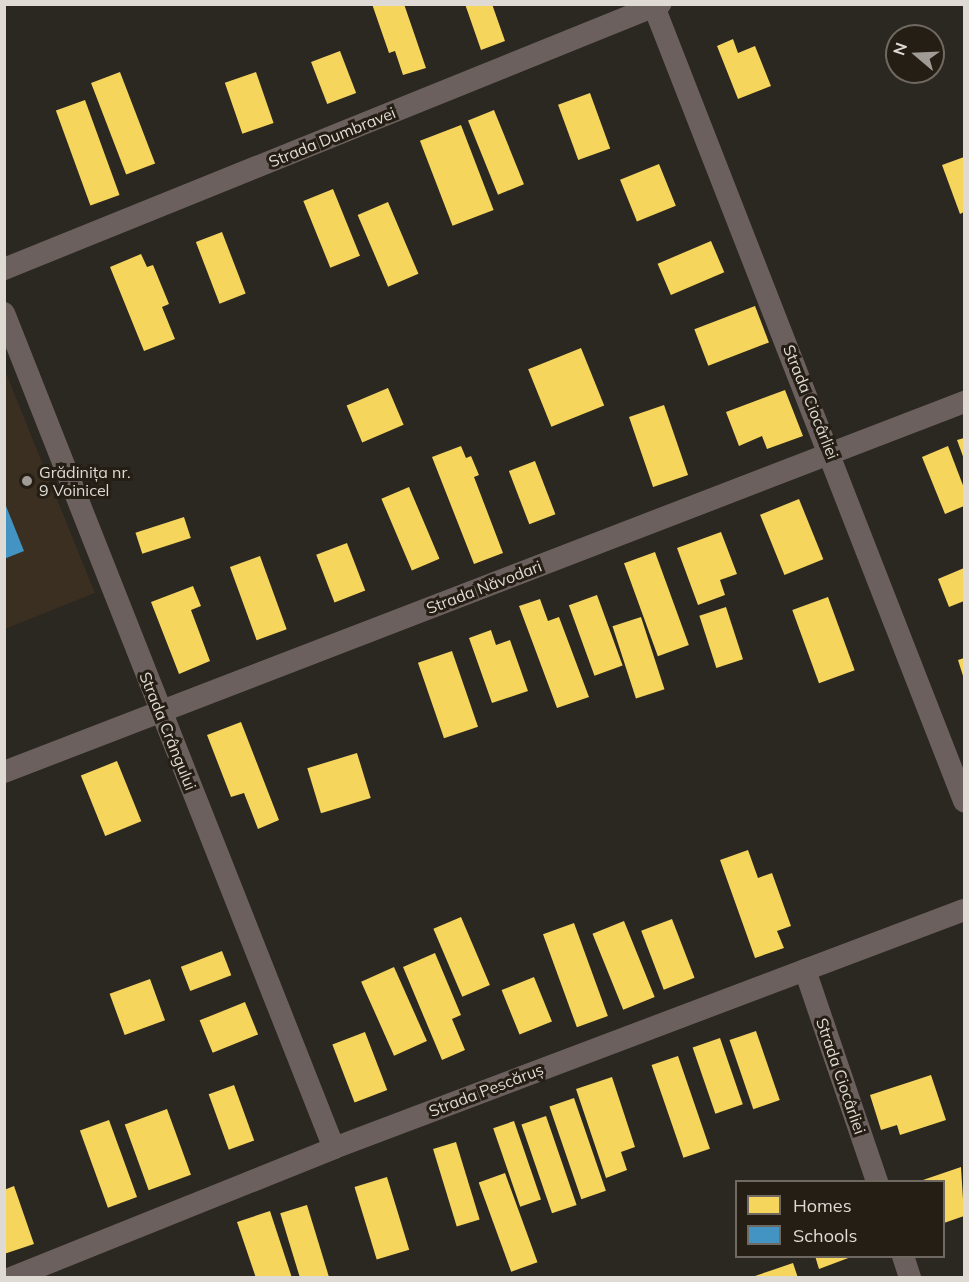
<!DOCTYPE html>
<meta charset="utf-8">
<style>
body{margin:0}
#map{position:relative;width:969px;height:1282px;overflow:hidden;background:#2b2721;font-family:Mulish,sans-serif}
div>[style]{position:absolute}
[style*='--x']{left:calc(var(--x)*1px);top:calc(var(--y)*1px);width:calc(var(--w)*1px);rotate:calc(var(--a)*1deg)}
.built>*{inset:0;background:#3a2f20}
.homes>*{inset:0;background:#f6d55c;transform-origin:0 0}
.schools>*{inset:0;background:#4393c3}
.minor>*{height:22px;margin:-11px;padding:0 11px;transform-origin:11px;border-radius:11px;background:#6b605d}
.dots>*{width:16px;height:16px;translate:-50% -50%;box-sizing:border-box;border:3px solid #251e14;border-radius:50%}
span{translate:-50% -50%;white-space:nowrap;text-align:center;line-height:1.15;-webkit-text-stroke:6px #251e14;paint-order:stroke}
.street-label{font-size:16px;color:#dfdad4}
.poi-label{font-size:16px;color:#dfdad4}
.left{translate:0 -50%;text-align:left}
.frame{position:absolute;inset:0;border:6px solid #dfdad4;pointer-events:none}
.legend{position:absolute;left:735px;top:1180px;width:210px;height:78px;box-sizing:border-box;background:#251e14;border:2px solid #6f6961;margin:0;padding:8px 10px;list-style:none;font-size:18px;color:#dfdad4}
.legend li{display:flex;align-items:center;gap:12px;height:30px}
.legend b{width:30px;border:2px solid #6f6961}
.north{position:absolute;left:885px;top:24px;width:60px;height:60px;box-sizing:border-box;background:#251e14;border:2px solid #6f6961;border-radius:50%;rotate:289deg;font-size:16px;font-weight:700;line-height:24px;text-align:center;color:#dfdad4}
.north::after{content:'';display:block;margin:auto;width:21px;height:27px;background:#a09b95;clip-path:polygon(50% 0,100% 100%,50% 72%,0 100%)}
</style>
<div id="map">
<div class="built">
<i style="clip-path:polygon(4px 368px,95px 593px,5px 629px,4px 629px)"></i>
</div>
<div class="homes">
<i style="clip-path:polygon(372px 4px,404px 4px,426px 68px,403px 75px,395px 51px,389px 53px)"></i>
<i style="clip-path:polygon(465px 4px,492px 4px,505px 41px,481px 50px)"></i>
<i style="clip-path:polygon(733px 39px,738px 53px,755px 46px,771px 86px,738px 99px,717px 46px)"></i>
<i style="left:340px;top:51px;width:45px;height:31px;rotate:69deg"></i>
<i style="left:120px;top:72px;width:98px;height:31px;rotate:69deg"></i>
<i style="left:256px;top:72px;width:54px;height:33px;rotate:71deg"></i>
<i style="left:590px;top:93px;width:59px;height:34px;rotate:70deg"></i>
<i style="left:85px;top:100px;width:101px;height:31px;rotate:70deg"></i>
<i style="left:494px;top:110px;width:80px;height:28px;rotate:68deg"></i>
<i style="left:461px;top:125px;width:91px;height:44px;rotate:69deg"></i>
<i style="clip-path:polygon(964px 157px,964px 212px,960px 214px,942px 165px)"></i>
<i style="left:659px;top:164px;width:45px;height:42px;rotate:68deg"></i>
<i style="left:333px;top:189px;width:72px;height:32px;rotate:68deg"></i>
<i style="left:388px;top:202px;width:78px;height:33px;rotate:67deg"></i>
<i style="left:222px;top:232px;width:66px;height:28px;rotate:69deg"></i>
<i style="left:711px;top:241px;width:34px;height:58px;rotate:67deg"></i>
<i style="clip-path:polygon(141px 254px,147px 267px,153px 265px,169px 304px,162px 307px,175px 339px,144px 351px,110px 267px)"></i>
<i style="left:755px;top:306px;width:39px;height:65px;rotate:69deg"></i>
<i style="left:581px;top:348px;width:62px;height:57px;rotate:68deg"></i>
<i style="left:388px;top:388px;width:40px;height:45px;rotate:67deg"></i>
<i style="clip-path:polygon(785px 390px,803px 436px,767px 449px,762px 436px,739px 446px,726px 412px)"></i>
<i style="left:664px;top:405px;width:74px;height:37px;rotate:71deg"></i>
<i style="clip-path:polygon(964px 438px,964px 459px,957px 440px)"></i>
<i style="clip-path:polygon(461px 446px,466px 458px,471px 456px,479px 475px,474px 477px,503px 553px,474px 564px,432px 457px)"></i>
<i style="clip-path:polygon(948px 446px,964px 488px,964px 506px,945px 514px,922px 457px)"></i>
<i style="left:535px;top:461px;width:57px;height:28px;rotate:69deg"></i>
<i style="left:409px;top:487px;width:78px;height:30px;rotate:67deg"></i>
<i style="left:799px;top:499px;width:65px;height:42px;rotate:68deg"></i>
<i style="left:184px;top:517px;width:22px;height:51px;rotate:72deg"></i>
<i style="clip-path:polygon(721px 532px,737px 574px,720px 580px,725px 595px,698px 605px,677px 548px)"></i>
<i style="left:347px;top:543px;width:51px;height:33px;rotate:69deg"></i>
<i style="left:655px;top:552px;width:99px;height:33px;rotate:70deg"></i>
<i style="left:260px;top:556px;width:78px;height:32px;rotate:70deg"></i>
<i style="clip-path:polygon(964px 568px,964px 601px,949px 607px,938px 579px)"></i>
<i style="clip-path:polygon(193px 586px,201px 606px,191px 610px,210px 661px,179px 674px,151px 602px)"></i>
<i style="left:597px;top:595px;width:75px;height:30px;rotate:70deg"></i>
<i style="left:828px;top:597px;width:78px;height:38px;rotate:70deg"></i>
<i style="clip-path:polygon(540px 599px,548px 621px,559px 617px,589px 697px,557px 708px,519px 606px)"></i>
<i style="left:726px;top:607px;width:55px;height:28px;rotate:72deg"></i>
<i style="left:641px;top:617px;width:76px;height:30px;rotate:72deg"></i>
<i style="clip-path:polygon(491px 630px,496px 645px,510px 640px,528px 691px,492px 703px,469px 638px)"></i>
<i style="left:452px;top:651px;width:80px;height:36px;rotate:71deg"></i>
<i style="clip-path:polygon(964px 658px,964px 679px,958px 660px)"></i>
<i style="clip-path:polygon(241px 722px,279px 820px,258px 829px,244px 793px,231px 797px,207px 735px)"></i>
<i style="left:357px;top:753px;width:47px;height:52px;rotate:73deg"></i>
<i style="left:117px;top:761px;width:65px;height:39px;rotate:68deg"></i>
<i style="clip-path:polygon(748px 850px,758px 878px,772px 873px,791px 926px,777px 931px,784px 948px,755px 958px,720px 860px)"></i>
<i style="left:461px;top:917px;width:74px;height:30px;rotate:67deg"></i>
<i style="left:672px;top:919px;width:63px;height:33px;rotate:69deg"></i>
<i style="left:624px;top:921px;width:82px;height:34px;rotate:68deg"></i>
<i style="left:574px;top:923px;width:99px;height:33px;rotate:70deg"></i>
<i style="left:222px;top:951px;width:26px;height:44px;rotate:69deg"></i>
<i style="clip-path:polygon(435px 953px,461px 1015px,452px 1019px,465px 1050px,442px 1060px,403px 967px)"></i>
<i style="left:394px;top:967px;width:81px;height:36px;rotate:66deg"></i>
<i style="left:534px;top:977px;width:48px;height:35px;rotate:68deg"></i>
<i style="left:150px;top:979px;width:44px;height:43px;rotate:70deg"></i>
<i style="left:245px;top:1002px;width:35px;height:49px;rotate:68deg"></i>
<i style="left:756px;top:1031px;width:73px;height:28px;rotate:71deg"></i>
<i style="left:365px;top:1032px;width:62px;height:35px;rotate:69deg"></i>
<i style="left:720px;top:1038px;width:70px;height:29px;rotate:71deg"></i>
<i style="left:678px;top:1056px;width:98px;height:28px;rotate:71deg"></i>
<i style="clip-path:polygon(931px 1075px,946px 1120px,900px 1135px,897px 1125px,881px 1130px,870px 1095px)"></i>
<i style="clip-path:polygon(612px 1077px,635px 1147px,621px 1152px,627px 1170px,606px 1178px,576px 1089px)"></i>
<i style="left:234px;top:1085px;width:59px;height:27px;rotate:70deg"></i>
<i style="left:574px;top:1098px;width:98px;height:26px;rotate:71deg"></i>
<i style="left:167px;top:1109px;width:70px;height:45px;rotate:70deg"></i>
<i style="left:546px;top:1116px;width:94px;height:26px;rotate:71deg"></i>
<i style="left:109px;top:1120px;width:82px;height:31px;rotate:70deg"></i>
<i style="left:514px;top:1121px;width:83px;height:22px;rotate:71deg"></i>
<i style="left:456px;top:1142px;width:81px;height:24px;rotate:73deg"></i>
<i style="clip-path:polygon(961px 1167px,964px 1216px,944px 1223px,944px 1182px,920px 1181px)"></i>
<i style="left:505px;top:1173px;width:95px;height:28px;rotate:70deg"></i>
<i style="left:387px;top:1177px;width:76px;height:34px;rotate:73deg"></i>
<i style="clip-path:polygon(14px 1186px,34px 1244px,4px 1254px,4px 1190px)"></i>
<i style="left:307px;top:1205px;width:77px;height:28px;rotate:73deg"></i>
<i style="clip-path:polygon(270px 1211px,292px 1278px,256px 1278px,237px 1222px)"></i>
<i style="clip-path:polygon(815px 1256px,851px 1256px,851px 1257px,819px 1269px)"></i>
<i style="clip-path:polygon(793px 1263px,798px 1278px,753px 1278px,752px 1277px)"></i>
</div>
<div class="schools">
<i style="clip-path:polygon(4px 501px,24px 551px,4px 559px)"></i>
</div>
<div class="minor">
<i style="--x:653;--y:4;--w:856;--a:68.68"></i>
<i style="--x:4;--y:269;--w:708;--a:-22"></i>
<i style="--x:4;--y:313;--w:898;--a:68.44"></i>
<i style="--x:4;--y:772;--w:1029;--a:-21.08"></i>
<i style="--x:805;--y:970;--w:224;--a:71.2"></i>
<i style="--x:903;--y:1256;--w:23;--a:72"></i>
<i style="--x:11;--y:1278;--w:348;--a:-21.9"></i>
<i style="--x:334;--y:1148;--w:673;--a:-20.7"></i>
</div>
<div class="dots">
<i style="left:27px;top:481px;background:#a09b95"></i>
</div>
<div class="street-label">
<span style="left:332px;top:137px;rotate:-22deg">Strada Dumbravei</span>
<span style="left:811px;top:402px;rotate:68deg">Strada Ciocârliei</span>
<span style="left:484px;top:587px;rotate:-21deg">Strada Năvodari</span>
<span style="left:168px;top:731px;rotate:68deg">Strada Crângului</span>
<span style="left:841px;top:1076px;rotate:71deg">Strada Ciocârliei</span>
<span style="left:486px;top:1090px;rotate:-21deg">Strada Pescăruș</span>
</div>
<div class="poi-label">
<span class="left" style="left:39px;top:481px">Grădinița nr.<br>9 Voinicel</span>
</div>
<div class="frame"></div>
<ul class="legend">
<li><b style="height:16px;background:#f6d55c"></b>Homes</li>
<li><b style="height:16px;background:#4393c3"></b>Schools</li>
</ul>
<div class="north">N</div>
</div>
